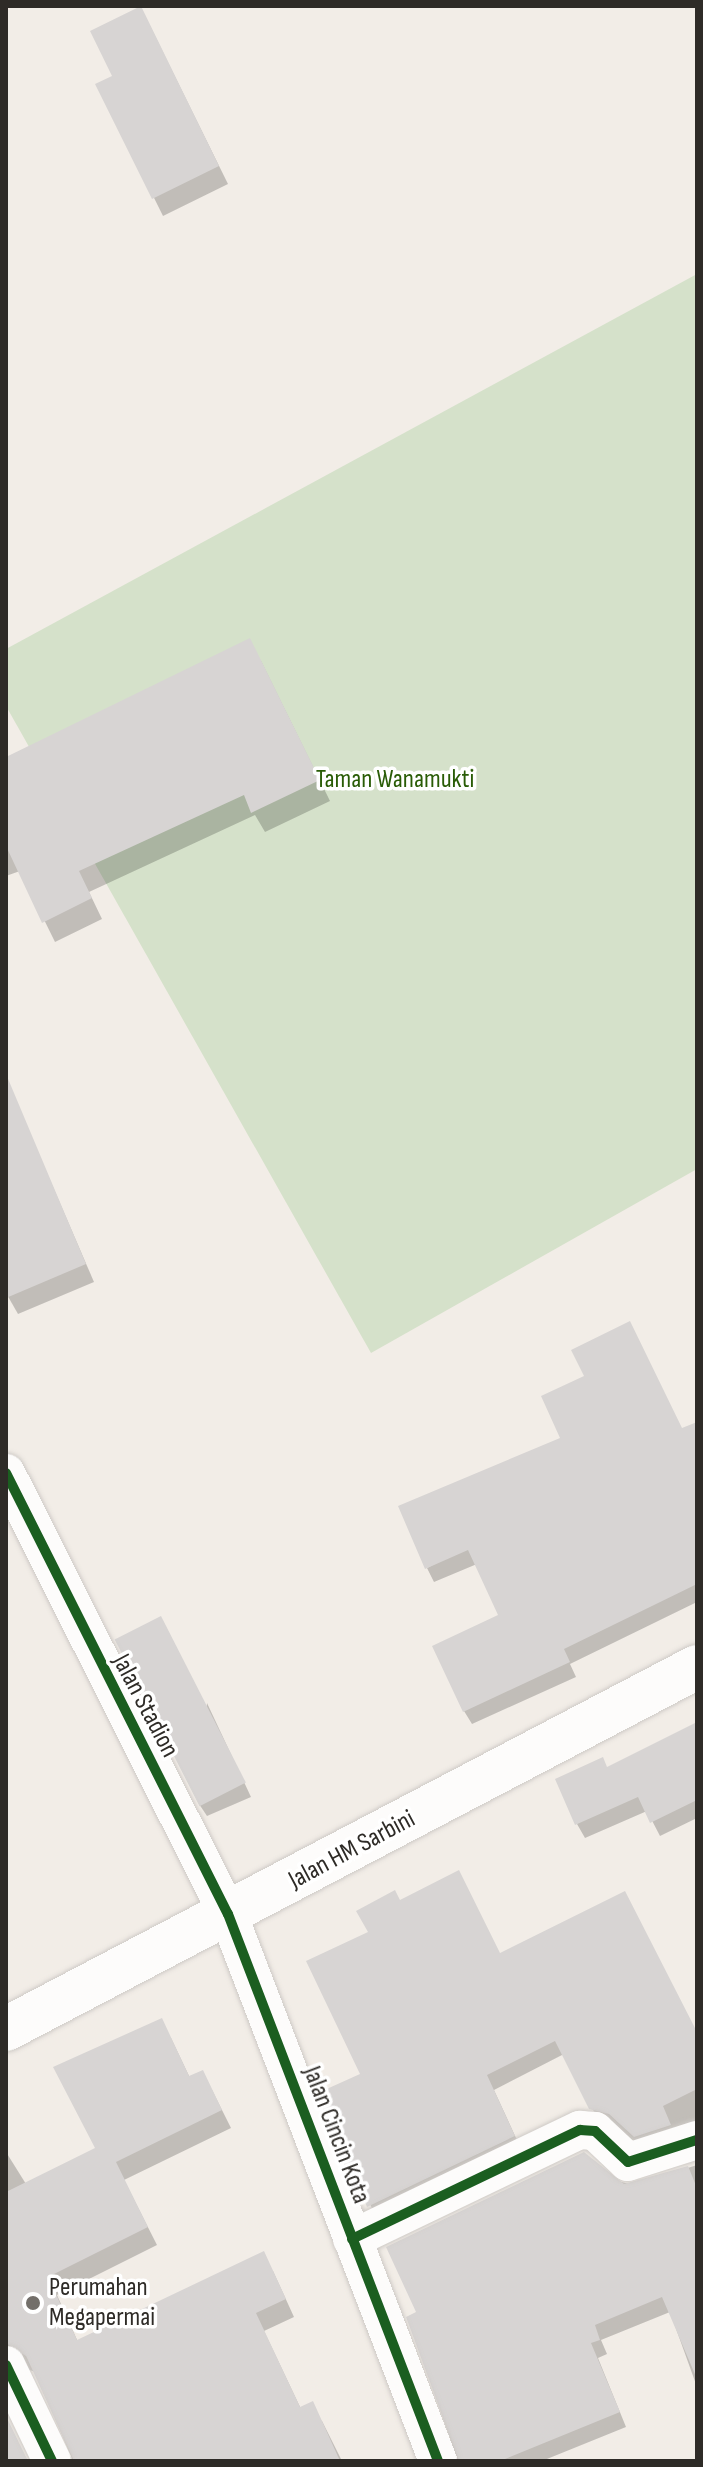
<!DOCTYPE html>
<style>
body{margin:0}
#map{position:relative;width:703px;height:2467px;overflow:hidden;background:#f2ede7;font-family:"Sofia Sans Condensed",sans-serif}
div>[style]{position:absolute}
[style*='--x']{left:calc(var(--x)*1px);top:calc(var(--y)*1px);width:calc(var(--w)*1px);rotate:calc(var(--a)*1deg)}
.green>*{inset:0;background:#d5e1ca}
.shadow>*{inset:0;background:#0003}
.building>*{inset:0;background:#d7d4d3;transform-origin:0 0}
.roads{filter:drop-shadow(0 0 2px #cecac6) drop-shadow(0 0 2px #cecac6)}
.street>*{height:38px;margin:-19px;padding:0 19px;transform-origin:19px;border-radius:19px;background:#fdfcfb}
.secondary>*{height:44px;margin:-22px;padding:0 22px;transform-origin:22px;border-radius:22px;background:#fdfcfb}
.cycleway>*{height:10px;margin:-5px;padding:0 5px;transform-origin:5px;border-radius:5px;background:#1b5e20}
.dots>*{width:22px;height:22px;translate:-50% -50%;box-sizing:border-box;border:4px solid #fff;border-radius:50%}
span{translate:-50% -50%;white-space:nowrap;text-align:center;line-height:1.15;-webkit-text-stroke:7px #fff;paint-order:stroke}
.park-label{font-size:26px;color:#295c06}
.street-label{font-size:26px;color:#2e2b27}
.poi-label{font-size:26px;color:#2e2b27}
.left{translate:0 -50%;text-align:left}
.frame{position:absolute;inset:0;border:8px solid #2e2b27;pointer-events:none}
</style>
<div id="map">
<div class="green">
<i style="clip-path:polygon(697px 274px,697px 1169px,371px 1353px,6px 706px,6px 649px)"></i>
</div>
<div class="shadow">
<i style="clip-path:polygon(150px 26px,228px 184px,163px 216px,98px 85px,115px 77px)"></i>
<i style="clip-path:polygon(261px 661px,330px 801px,265px 832px,255px 815px,89px 892px,102px 919px,55px 942px,20px 871px,6px 876px,6px 759px)"></i>
<i style="clip-path:polygon(12px 1092px,94px 1282px,18px 1314px,6px 1293px,6px 1094px)"></i>
<i style="clip-path:polygon(697px 1424px,697px 1602px,570px 1664px,576px 1677px,472px 1724px,464px 1711px,501px 1616px,477px 1564px,434px 1582px,427px 1568px)"></i>
<i style="clip-path:polygon(207px 1703px,251px 1797px,207px 1816px,199px 1804px)"></i>
<i style="clip-path:polygon(697px 1724px,697px 1818px,660px 1836px,647px 1811px,585px 1838px,577px 1824px,607px 1769px)"></i>
<i style="clip-path:polygon(400px 1902px,501px 1955px,697px 2034px,697px 2136px,643px 2151px,600px 2123px,564px 2054px,494px 2090px,522px 2151px,377px 2220px,322px 2093px,362px 2076px,371px 1933px)"></i>
<i style="clip-path:polygon(171px 2038px,190px 2078px,212px 2090px,231px 2128px,124px 2180px,157px 2245px,57px 2295px,78px 2342px,273px 2271px,294px 2317px,264px 2331px,301px 2409px,322px 2421px,342px 2461px,73px 2461px,36px 2372px,6px 2363px,6px 2152px,26px 2184px,98px 2148px)"></i>
<i style="clip-path:polygon(697px 2165px,697px 2387px,670px 2312px,601px 2340px,607px 2354px,598px 2358px,626px 2427px,542px 2461px,458px 2461px,409px 2318px,613px 2180px,634px 2185px)"></i>
</div>
<div class="building">
<i style="clip-path:polygon(141px 6px,219px 166px,152px 199px,95px 84px,112px 76px,90px 31px)"></i>
<i style="clip-path:polygon(250px 638px,320px 780px,251px 813px,244px 795px,79px 871px,92px 898px,42px 923px,6px 846px,6px 757px)"></i>
<i style="clip-path:polygon(6px 1074px,86px 1264px,6px 1298px)"></i>
<i style="clip-path:polygon(630px 1321px,682px 1428px,697px 1422px,697px 1584px,564px 1649px,570px 1662px,463px 1712px,432px 1646px,498px 1615px,468px 1550px,425px 1569px,398px 1506px,560px 1438px,541px 1396px,584px 1376px,571px 1350px)"></i>
<i style="left:161px;top:1616px;width:187px;height:52px;rotate:63deg"></i>
<i style="clip-path:polygon(697px 1722px,697px 1800px,650px 1823px,638px 1797px,575px 1825px,555px 1779px,603px 1757px,607px 1767px)"></i>
<i style="clip-path:polygon(459px 1870px,500px 1953px,625px 1891px,697px 2032px,697px 2089px,663px 2106px,671px 2125px,634px 2137px,609px 2114px,589px 2109px,555px 2041px,487px 2075px,515px 2136px,367px 2207px,320px 2092px,360px 2074px,306px 1961px,368px 1932px,356px 1911px,395px 1890px,400px 1900px)"></i>
<i style="clip-path:polygon(162px 2018px,189px 2076px,203px 2070px,222px 2110px,116px 2162px,148px 2227px,48px 2277px,77px 2340px,264px 2251px,286px 2299px,256px 2313px,300px 2407px,313px 2401px,340px 2461px,74px 2461px,26px 2356px,6px 2343px,6px 2192px,95px 2148px,53px 2067px)"></i>
<i style="clip-path:polygon(584px 2152px,624px 2184px,688px 2166px,697px 2188px,697px 2379px,662px 2297px,595px 2325px,600px 2340px,591px 2343px,620px 2412px,500px 2461px,459px 2461px,406px 2317px,416px 2312px,386px 2247px)"></i>
<i style="clip-path:polygon(6px 2416px,28px 2461px,6px 2461px)"></i>
</div>
<div class="roads">
<div class="street">
<i style="--x:6;--y:1473;--w:494;--a:63.3"></i>
<i style="--x:228;--y:1914;--w:586;--a:69"></i>
<i style="--x:352;--y:2239;--w:253;--a:-25.6"></i>
<i style="--x:580;--y:2130;--w:15;--a:4"></i>
<i style="--x:595;--y:2131;--w:45;--a:43.2"></i>
<i style="--x:628;--y:2162;--w:72;--a:-17.7"></i>
<i style="--x:6;--y:2365;--w:106;--a:64.4"></i>
</div>
<div class="secondary">
<i style="--x:6;--y:2029;--w:780;--a:-27.65"></i>
</div>
</div>
<div class="cycleway">
<i style="--x:6;--y:1473;--w:494;--a:63.3"></i>
<i style="--x:228;--y:1914;--w:586;--a:69"></i>
<i style="--x:352;--y:2239;--w:253;--a:-25.6"></i>
<i style="--x:580;--y:2130;--w:15;--a:4"></i>
<i style="--x:595;--y:2131;--w:45;--a:43.2"></i>
<i style="--x:628;--y:2162;--w:72;--a:-17.7"></i>
<i style="--x:6;--y:2365;--w:106;--a:64.4"></i>
</div>
<div class="dots">
<i style="left:33px;top:2303px;background:#736f6a"></i>
</div>
<div class="park-label">
<span style="left:395px;top:780px">Taman Wanamukti</span>
</div>
<div class="street-label">
<span style="left:145px;top:1706px;rotate:62deg">Jalan Stadion</span>
<span style="left:352px;top:1850px;rotate:-28deg">Jalan HM Sarbini</span>
<span style="left:336px;top:2135px;rotate:69deg">Jalan Cincin Kota</span>
</div>
<div class="poi-label">
<span class="left" style="left:49px;top:2303px">Perumahan<br>Megapermai</span>
</div>
<div class="frame"></div>
</div>
